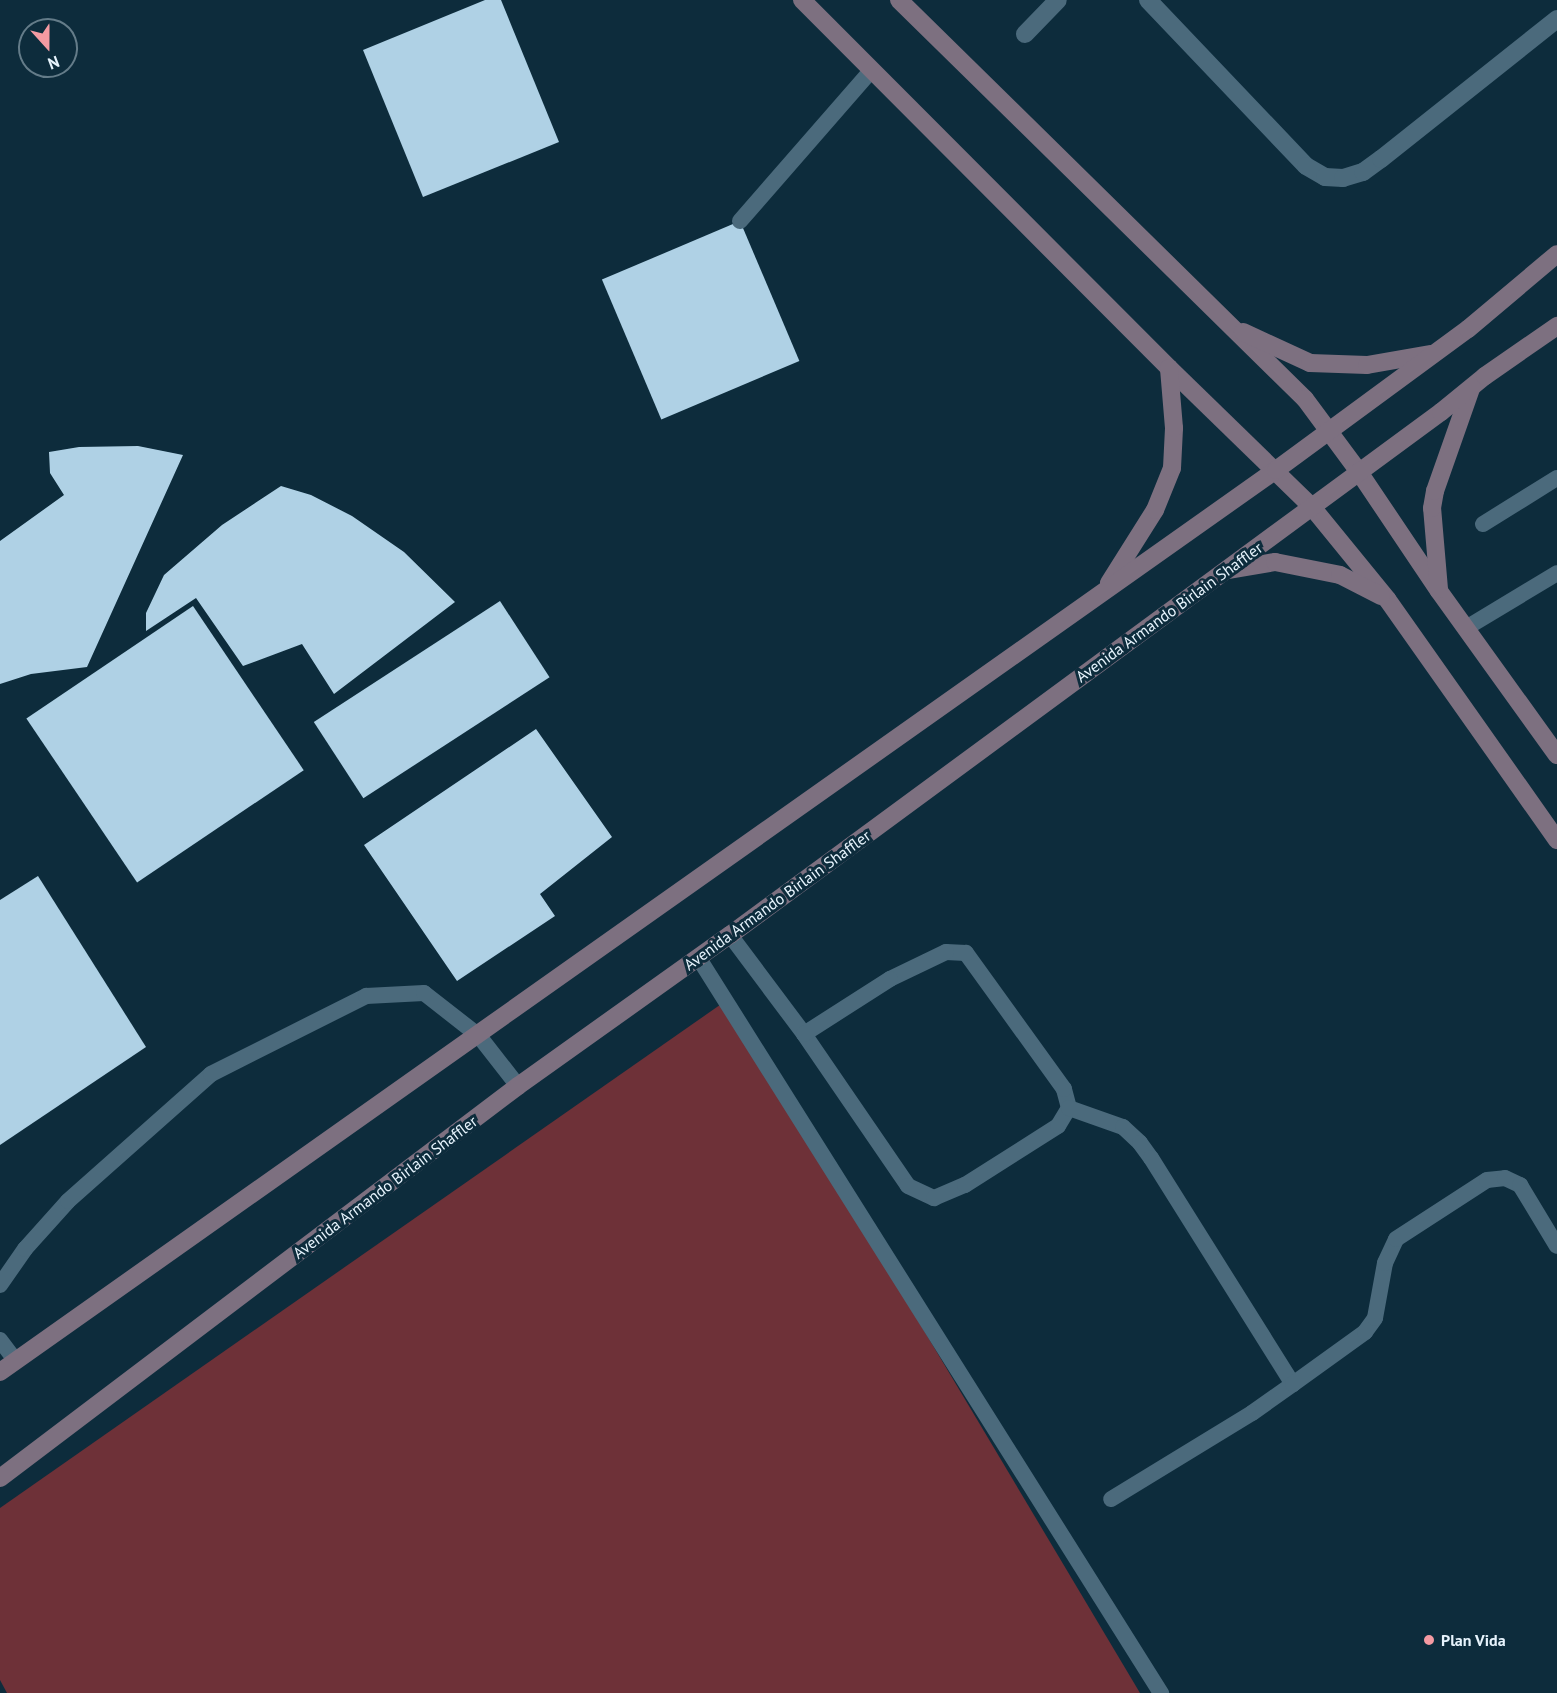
<!DOCTYPE html>
<style>
body{margin:0}
#map{position:relative;width:1557px;height:1693px;overflow:hidden;background:#0d2c3c;font-family:"PT Sans",sans-serif}
div>[style]{position:absolute}
[style*='--x']{left:calc(var(--x)*1px);top:calc(var(--y)*1px);width:calc(var(--w)*1px);rotate:calc(var(--a)*1deg)}
.green>*{inset:0;background:#6e3138}
.building>*{inset:0;background:#afd1e5;transform-origin:0 0}
.lane>*{height:16px;margin:-8px;padding:0 8px;transform-origin:8px;border-radius:8px;background:#4b6a7c}
.street>*{height:18px;margin:-9px;padding:0 9px;transform-origin:9px;border-radius:9px;background:#4b6a7c}
.secondary>*{height:18px;margin:-9px;padding:0 9px;transform-origin:9px;border-radius:9px;background:#7d7080}
.dots>*{width:16px;height:16px;translate:-50% -50%;box-sizing:border-box;border:3px solid #0d2c3c;border-radius:50%}
span{translate:-50% -50%;white-space:nowrap;text-align:center;line-height:1.15;-webkit-text-stroke:6px #0d2c3c;paint-order:stroke}
.street-label{font-size:16px;color:#e7f4fd}
.poi-label{font-size:16px;color:#e7f4fd;font-weight:700}
.left{translate:0 -50%;text-align:left}
.north{position:absolute;left:18px;top:18px;width:60px;height:60px;box-sizing:border-box;background:#0d2c3c;border:2px solid #647c89;border-radius:50%;rotate:159deg;font-size:16px;font-weight:700;line-height:24px;text-align:center;color:#e7f4fd}
.north::after{content:'';display:block;margin:auto;width:21px;height:27px;background:#f49aa2;clip-path:polygon(50% 0,100% 100%,50% 72%,0 100%)}
</style>
<div id="map">
<div class="green">
<i style="clip-path:polygon(727px 1000px,1140px 1693px,7px 1693px,0 1680px,0 1508px)"></i>
</div>
<div class="building">
<i style="clip-path:polygon(485px 0,501px 0,559px 142px,423px 197px,363px 50px)"></i>
<i style="left:740px;top:221px;width:152px;height:150px;rotate:67deg"></i>
<i style="clip-path:polygon(138px 446px,183px 455px,87px 667px,31px 674px,0 684px,0 541px,64px 495px,50px 473px,49px 452px,79px 447px)"></i>
<i style="clip-path:polygon(281px 486px,311px 495px,352px 516px,404px 552px,455px 602px,334px 694px,302px 644px,243px 666px,196px 598px,146px 631px,146px 613px,164px 575px,222px 525px)"></i>
<i style="left:500px;top:601px;width:91px;height:222px;rotate:57deg"></i>
<i style="left:193px;top:606px;width:198px;height:201px;rotate:56deg"></i>
<i style="clip-path:polygon(536px 729px,612px 837px,540px 894px,555px 916px,457px 981px,364px 845px)"></i>
<i style="clip-path:polygon(38px 876px,146px 1047px,0 1145px,0 900px)"></i>
</div>
<div class="lane">
<i style="--x:740;--y:221;--w:199;--a:-48.9"></i>
<i style="--x:1483;--y:524;--w:87;--a:-31.9"></i>
<i style="--x:1466;--y:628;--w:106;--a:-31.1"></i>
<i style="--x:730;--y:935;--w:124;--a:53.2"></i>
<i style="--x:804;--y:1034;--w:184;--a:55.6"></i>
<i style="--x:908;--y:1186;--w:29;--a:25"></i>
<i style="--x:934;--y:1198;--w:34;--a:-23"></i>
<i style="--x:965;--y:1185;--w:110;--a:-32.4"></i>
<i style="--x:1058;--y:1126;--w:21;--a:-59"></i>
<i style="--x:1069;--y:1108;--w:20;--a:-105"></i>
<i style="--x:1064;--y:1089;--w:168;--a:-125.8"></i>
<i style="--x:966;--y:953;--w:20;--a:-177"></i>
<i style="--x:946;--y:952;--w:62;--a:154.3"></i>
<i style="--x:890;--y:979;--w:102;--a:147.4"></i>
<i style="--x:698;--y:957;--w:870;--a:57.83"></i>
<i style="--x:1069;--y:1108;--w:57;--a:19.4"></i>
<i style="--x:1123;--y:1127;--w:23;--a:43"></i>
<i style="--x:1140;--y:1143;--w:19;--a:54"></i>
<i style="--x:1151;--y:1158;--w:267;--a:57.9"></i>
<i style="--x:1293;--y:1384;--w:50;--a:144.7"></i>
<i style="--x:1252;--y:1413;--w:165;--a:148.6"></i>
<i style="--x:0;--y:1285;--w:44;--a:-55.2"></i>
<i style="--x:25;--y:1249;--w:64;--a:-48.1"></i>
<i style="--x:68;--y:1201;--w:191;--a:-41.6"></i>
<i style="--x:211;--y:1074;--w:174;--a:-26.7"></i>
<i style="--x:366;--y:996;--w:58;--a:-3"></i>
<i style="--x:424;--y:993;--w:70;--a:38"></i>
<i style="--x:479;--y:1036;--w:63;--a:52"></i>
<i style="--x:0;--y:1340;--w:26;--a:53"></i>
<i style="--x:1293;--y:1384;--w:89;--a:-35.8"></i>
<i style="--x:1365;--y:1332;--w:17;--a:-54"></i>
<i style="--x:1375;--y:1318;--w:56;--a:-79.7"></i>
<i style="--x:1385;--y:1263;--w:26;--a:-65"></i>
<i style="--x:1396;--y:1239;--w:108;--a:-33"></i>
<i style="--x:1487;--y:1180;--w:18;--a:-6"></i>
<i style="--x:1505;--y:1178;--w:17;--a:25"></i>
<i style="--x:1520;--y:1185;--w:71;--a:58.8"></i>
</div>
<div class="street">
<i style="--x:1148;--y:0;--w:229;--a:46.4"></i>
<i style="--x:1306;--y:166;--w:22;--a:30"></i>
<i style="--x:1325;--y:177;--w:18;--a:3"></i>
<i style="--x:1343;--y:178;--w:21;--a:-17"></i>
<i style="--x:1363;--y:172;--w:22;--a:-36"></i>
<i style="--x:1381;--y:159;--w:225;--a:-38.5"></i>
<i style="--x:1025;--y:34;--w:47;--a:-45.9"></i>
</div>
<div class="secondary">
<i style="--x:802;--y:0;--w:520;--a:45.08"></i>
<i style="--x:1169;--y:368;--w:199;--a:44.2"></i>
<i style="--x:1312;--y:507;--w:119;--a:50.8"></i>
<i style="--x:1387;--y:599;--w:295;--a:54.8"></i>
<i style="--x:899;--y:0;--w:569;--a:44.5"></i>
<i style="--x:1305;--y:399;--w:91;--a:53.5"></i>
<i style="--x:1359;--y:472;--w:143;--a:56.1"></i>
<i style="--x:1439;--y:591;--w:202;--a:54.3"></i>
<i style="--x:1243;--y:332;--w:74;--a:24.8"></i>
<i style="--x:1310;--y:363;--w:57;--a:2"></i>
<i style="--x:1367;--y:365;--w:64;--a:-9.9"></i>
<i style="--x:1229;--y:570;--w:47;--a:-9.9"></i>
<i style="--x:1275;--y:562;--w:66;--a:11.3"></i>
<i style="--x:1340;--y:575;--w:46;--a:27.1"></i>
<i style="--x:1109;--y:583;--w:86;--a:-57.8"></i>
<i style="--x:1155;--y:510;--w:45;--a:-68"></i>
<i style="--x:1172;--y:468;--w:40;--a:-87.1"></i>
<i style="--x:1174;--y:428;--w:60;--a:-94.8"></i>
<i style="--x:1439;--y:589;--w:81;--a:-94.9"></i>
<i style="--x:1432;--y:508;--w:17;--a:-80"></i>
<i style="--x:1435;--y:491;--w:108;--a:-70.6"></i>
<i style="--x:0;--y:1372;--w:1563;--a:-35.26"></i>
<i style="--x:1276;--y:470;--w:238;--a:-36.3"></i>
<i style="--x:1468;--y:329;--w:116;--a:-40.1"></i>
<i style="--x:0;--y:1478;--w:650;--a:-37.12"></i>
<i style="--x:518;--y:1086;--w:260;--a:-35.5"></i>
<i style="--x:730;--y:935;--w:883;--a:-36.34"></i>
<i style="--x:1441;--y:412;--w:57;--a:-39.3"></i>
<i style="--x:1485;--y:376;--w:88;--a:-34.8"></i>
</div>
<div class="dots">
<i style="left:1429px;top:1640px;background:#f49aa2"></i>
</div>
<div class="street-label">
<span style="left:1169px;top:612px;rotate:-36deg">Avenida Armando Birlain Shaffler</span>
<span style="left:777px;top:900px;rotate:-36deg">Avenida Armando Birlain Shaffler</span>
<span style="left:385px;top:1187px;rotate:-37deg">Avenida Armando Birlain Shaffler</span>
</div>
<div class="poi-label">
<span class="left" style="left:1441px;top:1640px">Plan Vida</span>
</div>
<div class="north">N</div>
</div>
